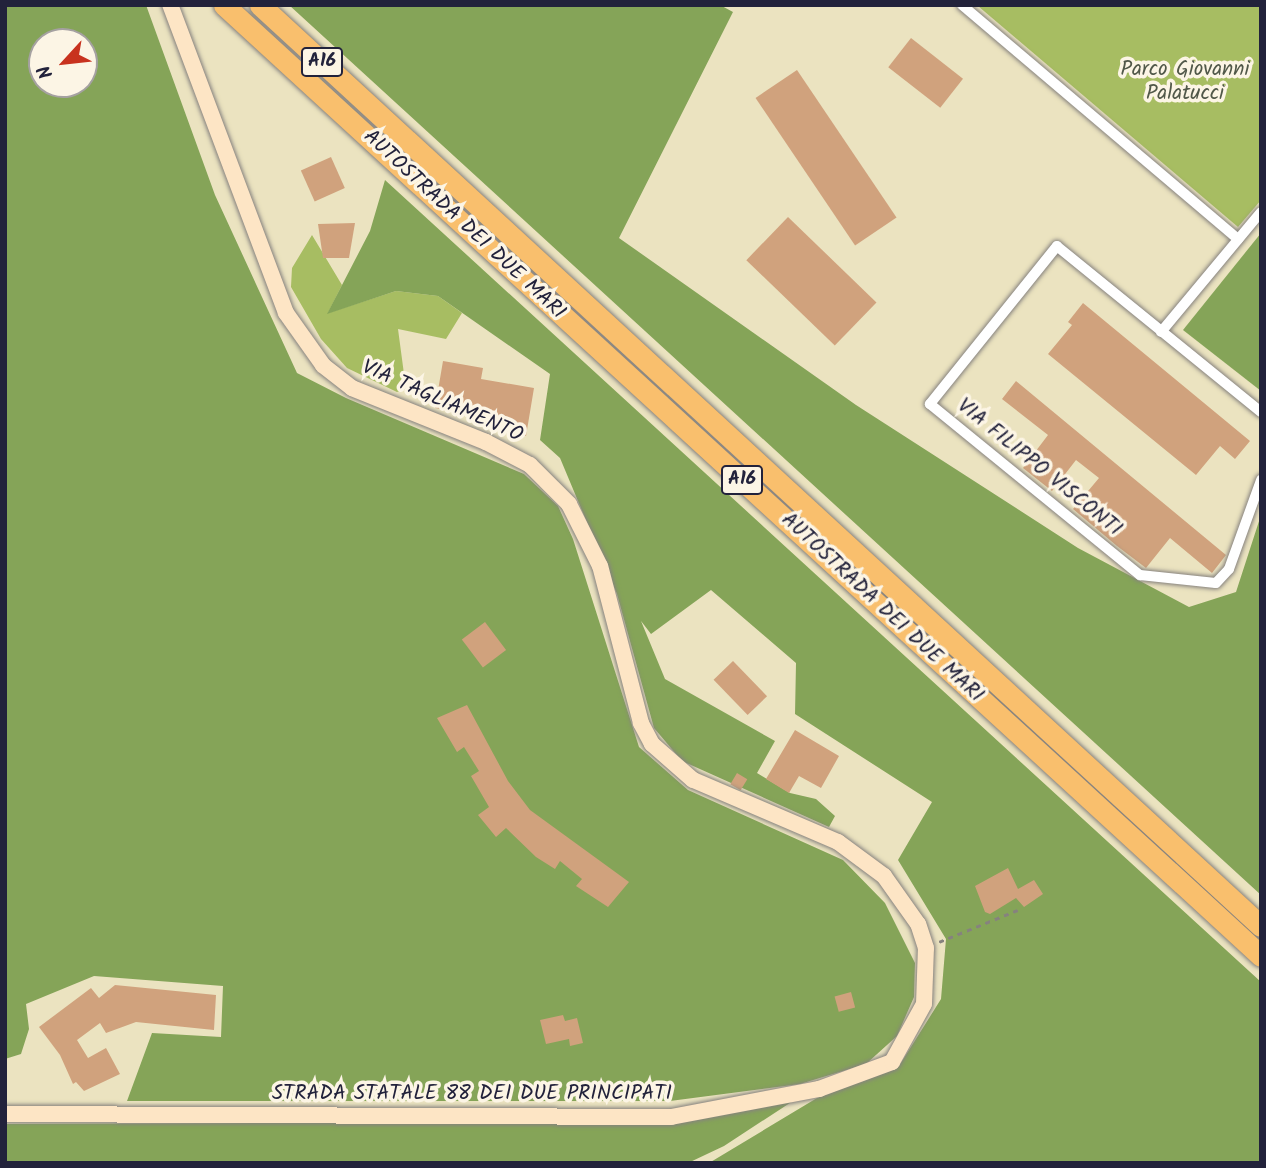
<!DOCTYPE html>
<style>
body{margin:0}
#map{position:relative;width:1266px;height:1168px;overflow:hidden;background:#ebe3c0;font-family:Kalam,sans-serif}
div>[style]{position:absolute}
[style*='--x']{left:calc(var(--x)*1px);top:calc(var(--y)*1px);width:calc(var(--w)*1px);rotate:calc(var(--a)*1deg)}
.green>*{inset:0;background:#a7bd62}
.forest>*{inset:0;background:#85a458}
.building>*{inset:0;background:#d0a27d;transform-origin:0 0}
.path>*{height:2.5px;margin-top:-1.25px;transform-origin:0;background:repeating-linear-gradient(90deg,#86827e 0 5px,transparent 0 10px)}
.roads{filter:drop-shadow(0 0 2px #86827e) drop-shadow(0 0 2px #86827e)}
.street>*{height:10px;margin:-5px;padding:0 5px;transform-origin:5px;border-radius:5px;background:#fff}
.secondary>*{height:16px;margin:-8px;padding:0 8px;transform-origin:8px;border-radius:8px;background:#fde5c5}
.highway>*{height:21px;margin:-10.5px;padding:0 10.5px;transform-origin:10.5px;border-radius:10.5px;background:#f9bf6d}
span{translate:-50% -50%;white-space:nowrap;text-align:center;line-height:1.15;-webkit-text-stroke:7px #fcf5e5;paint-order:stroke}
.shield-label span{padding:2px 5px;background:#fcf5e5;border:2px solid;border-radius:5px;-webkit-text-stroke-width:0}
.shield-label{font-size:19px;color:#22223b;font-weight:700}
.park-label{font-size:21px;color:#515849}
.street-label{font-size:21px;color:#22223b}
.frame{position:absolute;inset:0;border:7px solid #22223b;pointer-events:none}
.north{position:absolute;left:28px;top:28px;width:70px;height:70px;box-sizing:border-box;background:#fcf5e5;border:2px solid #a5a1a1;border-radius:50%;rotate:243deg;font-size:19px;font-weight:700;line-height:28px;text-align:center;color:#22223b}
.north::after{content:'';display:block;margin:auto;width:24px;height:32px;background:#c8321e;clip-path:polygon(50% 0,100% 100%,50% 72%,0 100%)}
</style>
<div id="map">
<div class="green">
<i style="clip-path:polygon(1261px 5px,1261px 200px,1238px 227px,978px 6px)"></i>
<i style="clip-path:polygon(312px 235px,342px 285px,328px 313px,396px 291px,438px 296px,462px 313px,446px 339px,398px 329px,406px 389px,397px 392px,347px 368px,321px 339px,291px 287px,292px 268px)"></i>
</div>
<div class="forest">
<i style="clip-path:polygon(evenodd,5px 5px,146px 5px,215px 195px,297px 373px,346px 398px,524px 474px,558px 506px,573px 539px,639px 747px,688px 790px,843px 860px,885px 903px,915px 963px,914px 997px,897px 1036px,866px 1064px,800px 1084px,670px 1101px,127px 1101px,152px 1033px,221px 1037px,223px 986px,94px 976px,26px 1004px,29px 1029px,21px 1054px,5px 1059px,5px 5px,42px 42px,84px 42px,84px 84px,42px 84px,42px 42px)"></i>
<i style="clip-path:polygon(289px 5px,720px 5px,733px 12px,619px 238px,856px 405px,1078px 548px,1189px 607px,1236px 592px,1261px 515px,1261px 895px)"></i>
<i style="clip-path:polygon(385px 180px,1261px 982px,1261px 1163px,709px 1163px,817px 1098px,899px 1066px,941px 999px,946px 939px,898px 860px,932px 802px,795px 714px,796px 663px,711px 590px,651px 634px,641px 621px,665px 679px,775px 741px,757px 773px,790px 793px,816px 799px,835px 816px,829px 827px,682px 761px,654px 728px,617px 594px,560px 458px,540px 440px,550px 374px,438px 296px,396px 291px,327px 314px,370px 231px)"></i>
<i style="clip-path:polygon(1261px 233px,1261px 391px,1183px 330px)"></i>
<i style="clip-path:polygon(799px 1097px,724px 1146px,688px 1163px,5px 1163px,5px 1124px,687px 1121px)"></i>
</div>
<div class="building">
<i style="left:911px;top:38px;width:66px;height:37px;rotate:38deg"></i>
<i style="left:797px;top:70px;width:178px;height:50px;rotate:56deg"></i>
<i style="left:331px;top:157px;width:34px;height:33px;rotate:66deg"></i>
<i style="left:788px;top:217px;width:123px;height:60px;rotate:44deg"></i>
<i style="clip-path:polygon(355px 223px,349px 258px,323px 258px,318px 224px)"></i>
<i style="clip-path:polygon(1083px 303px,1250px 441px,1235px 459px,1220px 446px,1196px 475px,1048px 354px,1072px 325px,1068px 322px)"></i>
<i style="clip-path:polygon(443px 361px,483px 368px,481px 379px,534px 388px,526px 436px,490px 429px,492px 418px,435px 408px)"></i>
<i style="clip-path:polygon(1016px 381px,1226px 555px,1212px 573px,1170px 538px,1146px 568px,1117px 546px,1073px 509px,1099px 478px,1076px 460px,1052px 491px,1023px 468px,1048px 435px,1002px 399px)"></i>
<i style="left:485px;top:622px;width:35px;height:29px;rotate:53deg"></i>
<i style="left:733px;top:661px;width:49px;height:27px;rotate:46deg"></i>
<i style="clip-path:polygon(467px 705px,508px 781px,530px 810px,629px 882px,608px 907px,576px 886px,582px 879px,560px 861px,555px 869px,536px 857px,506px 828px,496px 837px,478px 815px,489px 807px,471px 776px,479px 771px,464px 747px,457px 752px,437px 718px)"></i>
<i style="clip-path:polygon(795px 730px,839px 756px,821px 788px,799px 776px,789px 793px,766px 779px)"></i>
<i style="left:737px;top:773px;width:12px;height:13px;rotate:31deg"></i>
<i style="clip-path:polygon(1008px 868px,1018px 889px,1034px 880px,1043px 894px,1024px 907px,1016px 898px,990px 914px,985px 912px,975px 886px)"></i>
<i style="clip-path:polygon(115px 985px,216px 995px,214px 1030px,136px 1022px,106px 1033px,100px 1023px,77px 1040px,88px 1058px,106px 1048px,120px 1074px,84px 1091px,76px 1082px,73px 1084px,60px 1055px,39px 1027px,91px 988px,99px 998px)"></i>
<i style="left:851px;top:992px;width:16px;height:17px;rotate:75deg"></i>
<i style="clip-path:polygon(563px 1015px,565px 1021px,577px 1018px,583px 1043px,570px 1046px,569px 1039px,546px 1044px,540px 1020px)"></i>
</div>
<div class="path">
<i style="--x:939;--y:942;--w:85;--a:-22.1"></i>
</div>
<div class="roads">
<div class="street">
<i style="--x:962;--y:5;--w:362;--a:40.3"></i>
<i style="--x:1161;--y:332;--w:156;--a:-50.2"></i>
<i style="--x:1261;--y:412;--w:263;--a:-140.9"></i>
<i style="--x:1057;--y:246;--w:203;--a:128.8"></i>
<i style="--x:930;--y:404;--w:271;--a:39.2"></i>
<i style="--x:1140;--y:575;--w:76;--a:6"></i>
<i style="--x:1216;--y:583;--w:19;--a:-47"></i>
<i style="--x:1229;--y:569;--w:95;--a:-70.2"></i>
</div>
<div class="secondary">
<i style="--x:5;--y:1114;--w:666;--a:0.26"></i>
<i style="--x:671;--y:1117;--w:151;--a:-10.7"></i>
<i style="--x:819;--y:1089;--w:78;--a:-20.3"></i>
<i style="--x:892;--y:1062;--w:66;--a:-61.1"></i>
<i style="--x:924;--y:1004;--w:56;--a:-88"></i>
<i style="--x:926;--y:948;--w:25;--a:-108"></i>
<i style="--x:918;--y:924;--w:59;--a:-125.3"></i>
<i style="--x:884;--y:876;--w:57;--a:-143.5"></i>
<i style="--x:838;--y:842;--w:158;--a:-156.8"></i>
<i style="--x:693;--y:780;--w:55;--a:-138.7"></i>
<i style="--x:652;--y:744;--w:24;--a:-118"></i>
<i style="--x:641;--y:723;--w:162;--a:-104.6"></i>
<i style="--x:600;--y:566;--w:69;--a:-116.6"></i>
<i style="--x:569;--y:504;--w:55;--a:-135"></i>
<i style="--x:530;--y:465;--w:50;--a:-152.4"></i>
<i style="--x:486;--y:442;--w:144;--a:-158.1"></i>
<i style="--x:352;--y:388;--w:37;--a:-142"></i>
<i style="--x:323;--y:365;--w:64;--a:-125.4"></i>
<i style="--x:286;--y:313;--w:329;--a:-110.6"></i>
</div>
<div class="highway">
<i style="--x:224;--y:5;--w:1407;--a:42.52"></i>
<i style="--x:260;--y:5;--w:1360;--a:42.62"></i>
</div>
</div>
<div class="shield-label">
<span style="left:322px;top:62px">A16</span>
<span style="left:742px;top:480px">A16</span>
</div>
<div class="park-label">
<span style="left:1185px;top:82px">Parco Giovanni<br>Palatucci</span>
</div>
<div class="street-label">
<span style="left:464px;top:225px;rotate:43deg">AUTOSTRADA DEI DUE MARI</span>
<span style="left:442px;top:402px;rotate:24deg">VIA TAGLIAMENTO</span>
<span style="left:1039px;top:468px;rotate:39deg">VIA FILIPPO VISCONTI</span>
<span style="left:882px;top:608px;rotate:43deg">AUTOSTRADA DEI DUE MARI</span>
<span style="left:472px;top:1094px">STRADA STATALE 88 DEI DUE PRINCIPATI</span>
</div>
<div class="frame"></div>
<div class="north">N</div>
</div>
